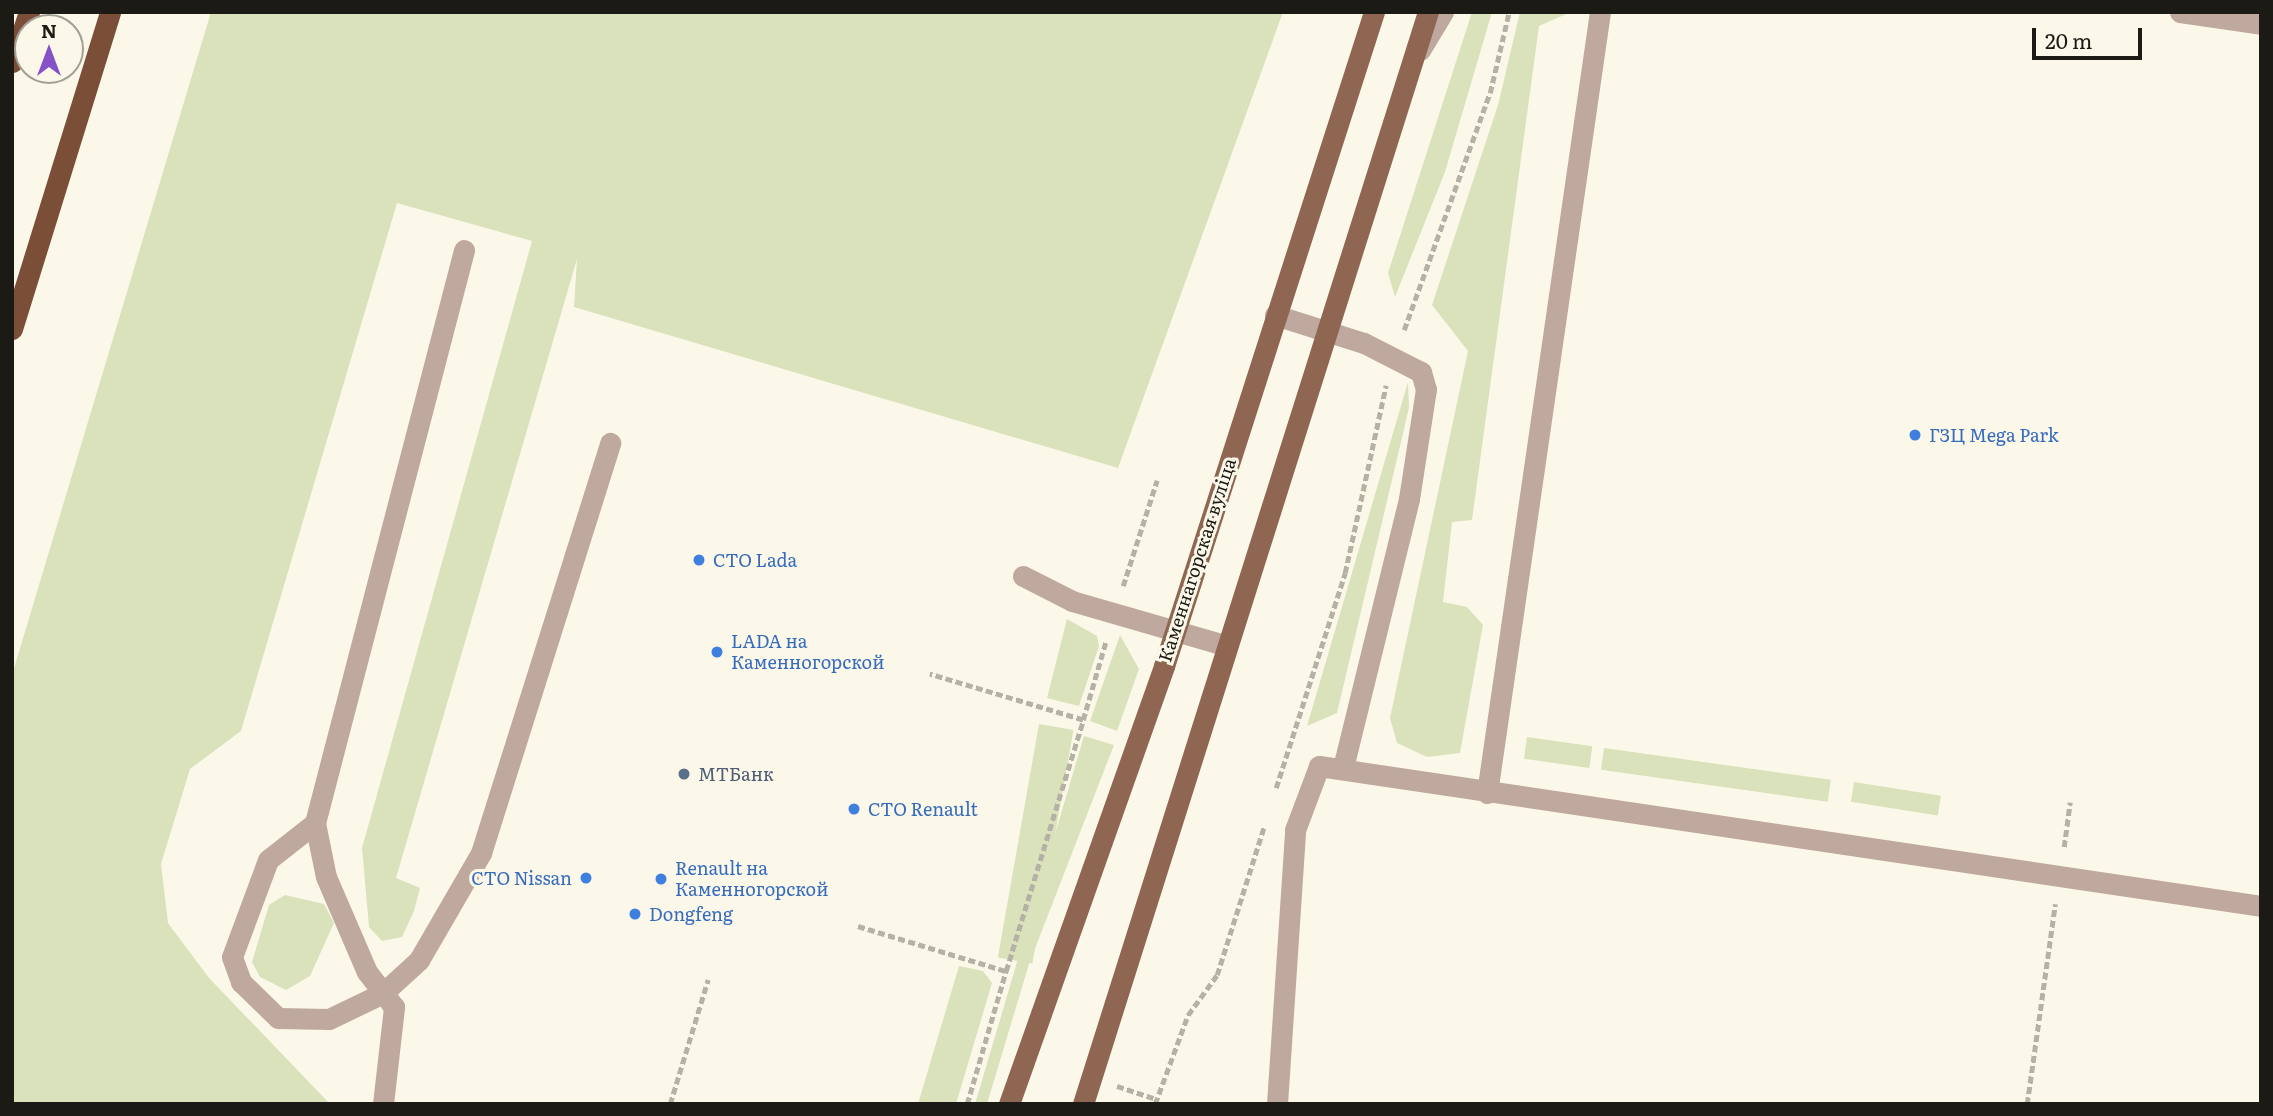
<!DOCTYPE html>
<meta charset="utf-8">
<style>
body{margin:0}
#map{position:relative;width:2273px;height:1116px;overflow:hidden;background:#fcf8e9;font-family:Literata,serif}
div>[style]{position:absolute}
[style*='--x']{left:calc(var(--x)*1px);top:calc(var(--y)*1px);width:calc(var(--w)*1px);rotate:calc(var(--a)*1deg)}
.green>*{inset:0;background:#dae2bc;transform-origin:0 0}
.path>*{height:4.5px;margin-top:-2.25px;transform-origin:0;background:repeating-linear-gradient(90deg,#b5b1a5 0 7px,transparent 0 10.5px)}
.minor>*{height:21px;margin:-10.5px;padding:0 10.5px;transform-origin:10.5px;border-radius:10.5px;background:#bfa89d}
.major>*{height:21px;margin:-10.5px;padding:0 10.5px;transform-origin:10.5px;border-radius:10.5px;background:#8e6652}
.highway>*{height:21px;margin:-10.5px;padding:0 10.5px;transform-origin:10.5px;border-radius:10.5px;background:#7b4e37}
.dots>*{width:19px;height:19px;translate:-50% -50%;box-sizing:border-box;border:4px solid #fcf8e9;border-radius:50%}
span{translate:-50% -50%;white-space:nowrap;text-align:center;line-height:1.15;-webkit-text-stroke:6px #fcf8e9;paint-order:stroke}
.shop-label{font-size:18px;color:#366cbe}
.left{translate:0 -50%;text-align:left}
.right{translate:-100% -50%;text-align:right}
.street-label{font-size:18px;color:#1c1a15}
.service-label{font-size:18px;color:#4e5e75}
.frame{position:absolute;inset:0;border:14px solid #1c1a15;pointer-events:none}
.north{position:absolute;left:14px;top:14px;width:70px;height:70px;box-sizing:border-box;background:#fcf8e9;border:2px solid #a29f94;border-radius:50%;rotate:0deg;font-size:19px;font-weight:700;line-height:28px;text-align:center;color:#1c1a15}
.north::after{content:'';display:block;margin:auto;width:24px;height:32px;background:#8551c9;clip-path:polygon(50% 0,100% 100%,50% 72%,0 100%)}
.scale{position:absolute;left:2032px;top:28px;width:110px;height:32px;box-sizing:border-box;border:4px solid #1c1a15;border-top:0;padding-left:9px;font-size:21px;line-height:24px;white-space:nowrap;color:#1c1a15;-webkit-text-stroke:5px #fcf8e9;paint-order:stroke}
</style>
<div id="map">
<div class="green">
<i style="clip-path:polygon(211px 12px,1283px 12px,1118px 468px,574px 307px,577px 259px,396px 878px,420px 888px,414px 911px,402px 937px,382px 941px,369px 927px,362px 848px,532px 241px,397px 203px,241px 731px,190px 769px,161px 864px,168px 923px,209px 978px,330px 1104px,12px 1104px,12px 675px)"></i>
<i style="clip-path:polygon(1472px 12px,1492px 12px,1445px 172px,1395px 297px,1388px 273px)"></i>
<i style="clip-path:polygon(1520px 12px,1571px 12px,1539px 26px,1472px 520px,1452px 522px,1443px 602px,1467px 607px,1483px 625px,1460px 753px,1427px 757px,1397px 743px,1390px 718px,1468px 351px,1432px 305px,1498px 105px)"></i>
<i style="clip-path:polygon(1408px 382px,1409px 408px,1337px 713px,1307px 726px)"></i>
<i style="clip-path:polygon(1067px 619px,1097px 636px,1099px 646px,1079px 706px,1047px 698px)"></i>
<i style="clip-path:polygon(1120px 635px,1139px 669px,1117px 731px,1090px 721px)"></i>
<i style="left:1039px;top:724px;width:35px;height:237px;rotate:10deg"></i>
<i style="clip-path:polygon(1084px 736px,1114px 745px,1029px 964px,987px 1104px,975px 1104px)"></i>
<i style="left:1527px;top:737px;width:66px;height:22px;rotate:8deg"></i>
<i style="left:1604px;top:748px;width:229px;height:22px;rotate:8deg"></i>
<i style="left:1854px;top:782px;width:88px;height:20px;rotate:9deg"></i>
<i style="clip-path:polygon(285px 895px,324px 904px,334px 923px,310px 976px,286px 990px,260px 977px,252px 962px,269px 905px)"></i>
<i style="clip-path:polygon(959px 966px,983px 971px,992px 983px,956px 1104px,918px 1104px)"></i>
</div>
<div class="path">
<i style="--x:1404;--y:330;--w:252;--a:-70.1"></i>
<i style="--x:1490;--y:93;--w:83;--a:-76.8"></i>
<i style="--x:1123;--y:586;--w:111;--a:-72.2"></i>
<i style="--x:1083;--y:720;--w:82;--a:-73.8"></i>
<i style="--x:1276;--y:788;--w:226;--a:-72.2"></i>
<i style="--x:1345;--y:573;--w:192;--a:-77.7"></i>
<i style="--x:2064;--y:847;--w:45;--a:-82.4"></i>
<i style="--x:858;--y:926;--w:155;--a:16.9"></i>
<i style="--x:1006;--y:971;--w:263;--a:-72.9"></i>
<i style="--x:1083;--y:720;--w:160;--a:-163.3"></i>
<i style="--x:1117;--y:1086;--w:41;--a:18.4"></i>
<i style="--x:670;--y:1104;--w:130;--a:-73"></i>
<i style="--x:967;--y:1104;--w:139;--a:-73.7"></i>
<i style="--x:1155;--y:1104;--w:95;--a:-69.7"></i>
<i style="--x:1188;--y:1015;--w:49;--a:-54.1"></i>
<i style="--x:1217;--y:975;--w:155;--a:-72.4"></i>
<i style="--x:2027;--y:1104;--w:202;--a:-82"></i>
</div>
<div class="minor">
<i style="--x:2180;--y:12;--w:82;--a:8.4"></i>
<i style="--x:1420;--y:50;--w:44;--a:-58.8"></i>
<i style="--x:1275;--y:315;--w:93;--a:17.5"></i>
<i style="--x:1364;--y:343;--w:64;--a:27"></i>
<i style="--x:1421;--y:372;--w:18;--a:74"></i>
<i style="--x:1426;--y:389;--w:111;--a:98.8"></i>
<i style="--x:1409;--y:499;--w:277;--a:103.8"></i>
<i style="--x:1023;--y:576;--w:55;--a:27"></i>
<i style="--x:1072;--y:601;--w:158;--a:16.1"></i>
<i style="--x:1487;--y:793;--w:789;--a:-81.77"></i>
<i style="--x:315;--y:823;--w:60;--a:141.8"></i>
<i style="--x:268;--y:860;--w:103;--a:110.4"></i>
<i style="--x:232;--y:957;--w:27;--a:70"></i>
<i style="--x:241;--y:982;--w:52;--a:44.2"></i>
<i style="--x:278;--y:1018;--w:51;--a:1.1"></i>
<i style="--x:329;--y:1019;--w:60;--a:-25.7"></i>
<i style="--x:383;--y:993;--w:49;--a:-42.5"></i>
<i style="--x:419;--y:960;--w:124;--a:-59.9"></i>
<i style="--x:481;--y:853;--w:430;--a:-72.5"></i>
<i style="--x:383;--y:1104;--w:98;--a:-83.5"></i>
<i style="--x:394;--y:1007;--w:44;--a:-127.6"></i>
<i style="--x:367;--y:972;--w:103;--a:-113.3"></i>
<i style="--x:326;--y:877;--w:55;--a:-101.5"></i>
<i style="--x:315;--y:823;--w:592;--a:-75.42"></i>
<i style="--x:1277;--y:1104;--w:275;--a:-86.2"></i>
<i style="--x:1295;--y:830;--w:68;--a:-69.4"></i>
<i style="--x:1319;--y:766;--w:952;--a:8.45"></i>
</div>
<div class="major">
<i style="--x:1009;--y:1104;--w:465;--a:-70.5"></i>
<i style="--x:1164;--y:666;--w:687;--a:-72.2"></i>
<i style="--x:1083;--y:1104;--w:1145;--a:-72.47"></i>
</div>
<div class="highway">
<i style="--x:12;--y:62;--w:53;--a:-71.2"></i>
<i style="--x:12;--y:329;--w:332;--a:-72.8"></i>
</div>
<div class="dots">
<i style="left:1915px;top:435px;background:#3f7fe0"></i>
<i style="left:699px;top:560px;background:#3f7fe0"></i>
<i style="left:717px;top:652px;background:#3f7fe0"></i>
<i style="left:684px;top:774px;background:#5c6f8a"></i>
<i style="left:854px;top:809px;background:#3f7fe0"></i>
<i style="left:586px;top:878px;background:#3f7fe0"></i>
<i style="left:661px;top:879px;background:#3f7fe0"></i>
<i style="left:635px;top:914px;background:#3f7fe0"></i>
</div>
<div class="shop-label">
<span class="left" style="left:1929px;top:435px">ГЗЦ Mega Park</span>
<span class="left" style="left:713px;top:560px">СТО Lada</span>
<span class="left" style="left:731px;top:652px">LADA на<br>Каменногорской</span>
<span class="left" style="left:868px;top:809px">СТО Renault</span>
<span class="left" style="left:675px;top:879px">Renault на<br>Каменногорской</span>
<span class="right" style="left:572px;top:878px">СТО Nissan</span>
<span class="left" style="left:649px;top:914px">Dongfeng</span>
</div>
<div class="street-label">
<span style="left:1197px;top:560px;rotate:-72deg">Каменнагорская вуліца</span>
</div>
<div class="service-label">
<span class="left" style="left:698px;top:774px">МТБанк</span>
</div>
<div class="frame"></div>
<div class="north">N</div>
<div class="scale">20 m</div>
</div>
